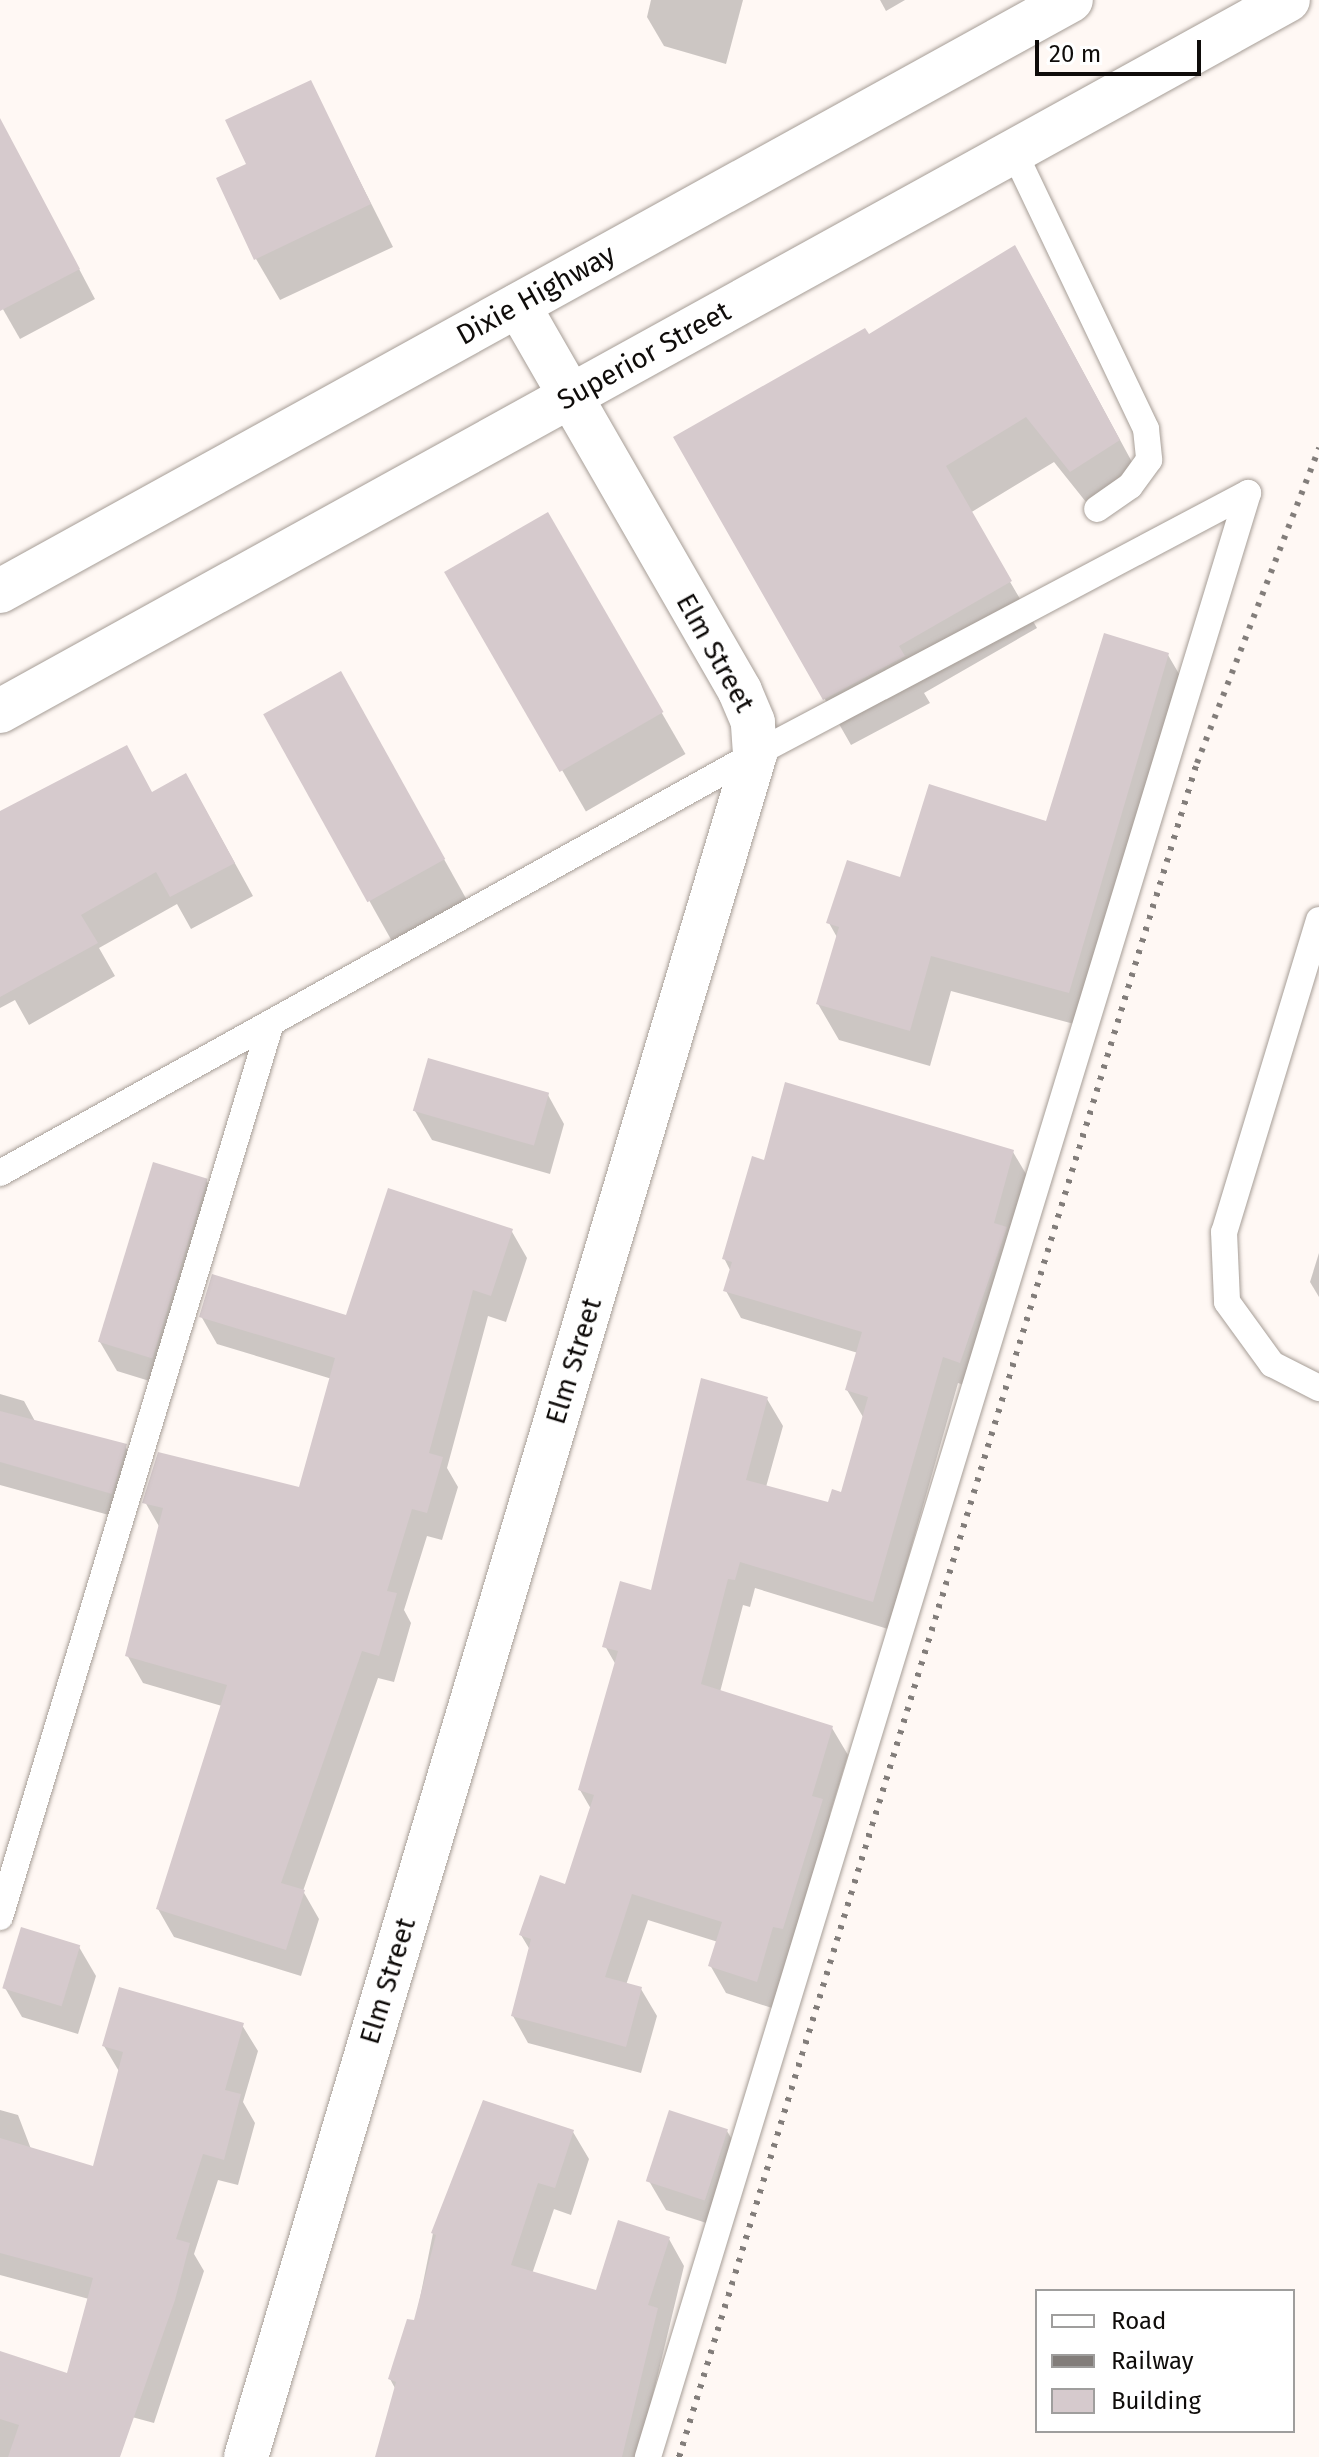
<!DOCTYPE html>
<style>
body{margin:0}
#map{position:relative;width:1319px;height:2457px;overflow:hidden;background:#fff8f4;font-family:"Fira Sans",sans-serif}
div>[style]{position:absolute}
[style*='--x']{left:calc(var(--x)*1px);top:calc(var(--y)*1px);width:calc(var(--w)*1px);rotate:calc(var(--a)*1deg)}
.shadow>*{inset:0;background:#0003;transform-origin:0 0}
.building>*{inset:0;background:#d6cacd;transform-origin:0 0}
.roads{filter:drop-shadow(0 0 2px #a79e97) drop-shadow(0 0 2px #a79e97)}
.lane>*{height:26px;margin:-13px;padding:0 13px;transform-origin:13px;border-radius:13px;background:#fff}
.street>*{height:44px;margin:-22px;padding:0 22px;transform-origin:22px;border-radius:22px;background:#fff}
.secondary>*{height:44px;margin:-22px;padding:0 22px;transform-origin:22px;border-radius:22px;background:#fff}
.rail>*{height:6px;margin-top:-3px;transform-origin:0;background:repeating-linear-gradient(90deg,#827d7a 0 4px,transparent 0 12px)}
span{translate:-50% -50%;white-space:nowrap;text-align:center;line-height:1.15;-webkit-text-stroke:6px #fff;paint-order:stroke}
.street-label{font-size:28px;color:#0f0c0a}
.legend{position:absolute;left:1035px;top:2289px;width:260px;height:144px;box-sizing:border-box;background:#fff;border:2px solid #9f9e9d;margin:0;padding:10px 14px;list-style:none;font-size:24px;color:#0f0c0a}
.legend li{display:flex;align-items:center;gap:16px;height:40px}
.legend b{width:40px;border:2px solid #9f9e9d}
.scale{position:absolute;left:1035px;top:40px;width:166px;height:36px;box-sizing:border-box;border:4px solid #0f0c0a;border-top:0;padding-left:10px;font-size:24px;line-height:28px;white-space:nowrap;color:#0f0c0a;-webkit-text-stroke:6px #fff;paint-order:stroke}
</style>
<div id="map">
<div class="shadow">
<i style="clip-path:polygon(651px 0,743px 0,726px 64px,664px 46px,647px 17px)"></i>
<i style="clip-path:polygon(880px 0,905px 0,886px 11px)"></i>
<i style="clip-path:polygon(310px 82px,393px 247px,280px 300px,256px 259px,249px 165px)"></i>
<i style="clip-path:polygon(0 159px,32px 180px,95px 299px,20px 339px,0 304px)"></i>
<i style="clip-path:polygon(1041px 294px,1145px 486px,1098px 517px,1054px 462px,970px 513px,1037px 628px,924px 693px,930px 703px,851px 745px,676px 438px,868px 337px)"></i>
<i style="left:547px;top:514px;width:277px;height:115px;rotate:60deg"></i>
<i style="clip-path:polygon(1168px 655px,1189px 691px,1089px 1028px,951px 991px,930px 1066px,839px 1040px,818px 1004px,838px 939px,829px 923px,902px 879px,1047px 823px)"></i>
<i style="clip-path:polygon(265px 715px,364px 716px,468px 902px,393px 943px)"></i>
<i style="clip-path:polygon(152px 794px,205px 809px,253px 896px,191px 929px,177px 904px,99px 948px,115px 976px,29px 1025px,15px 1000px,0 1008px,0 814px)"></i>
<i style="clip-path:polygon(548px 1095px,564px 1124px,550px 1174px,432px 1140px,415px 1111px)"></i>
<i style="clip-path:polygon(1013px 1152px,1029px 1179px,976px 1389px,958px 1383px,888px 1629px,755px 1588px,750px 1607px,743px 1605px,720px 1692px,832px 1728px,848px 1755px,830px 1814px,838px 1828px,772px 2008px,726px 1993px,710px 1965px,718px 1942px,648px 1920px,626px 1985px,641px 1989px,657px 2016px,641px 2073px,528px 2043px,513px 2016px,530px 1950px,521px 1935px,567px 1886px,591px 1809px,580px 1790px,616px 1665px,605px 1646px,653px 1592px,767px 1399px,783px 1426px,766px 1487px,829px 1504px,842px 1494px,863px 1417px,847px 1390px,858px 1353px,741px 1318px,726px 1291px,731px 1272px,724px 1258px,765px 1162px)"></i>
<i style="clip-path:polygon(206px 1180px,223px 1210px,169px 1387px,117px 1371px,100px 1342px)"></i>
<i style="clip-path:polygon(511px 1230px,527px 1258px,506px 1322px,488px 1316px,447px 1468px,458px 1487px,442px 1540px,427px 1536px,404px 1610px,411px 1623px,394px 1682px,378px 1678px,303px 1891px,319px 1919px,301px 1976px,174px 1937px,158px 1909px,222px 1706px,143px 1683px,127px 1655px,160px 1528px,145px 1502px,301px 1489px,332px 1379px,217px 1344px,201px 1316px,347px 1318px)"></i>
<i style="clip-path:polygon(1319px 1253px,1319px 1297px,1310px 1282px)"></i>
<i style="clip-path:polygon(0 1394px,24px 1401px,36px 1423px,125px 1446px,141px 1473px,127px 1520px,0 1485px)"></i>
<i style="clip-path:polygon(79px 1947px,96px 1976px,78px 2034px,22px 2017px,5px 1988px)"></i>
<i style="clip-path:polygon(242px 2025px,258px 2051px,243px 2102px,255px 2123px,238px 2185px,218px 2180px,194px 2254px,204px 2271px,154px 2423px,84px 2404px,70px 2457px,0 2457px,0 2364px,69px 2375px,89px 2299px,0 2275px,0 2110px,18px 2115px,31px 2149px,95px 2169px,120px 2073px,104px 2046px)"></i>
<i style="clip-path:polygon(727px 2131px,744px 2160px,722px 2228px,666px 2210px,649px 2181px)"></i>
<i style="clip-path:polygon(573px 2132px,589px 2159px,571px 2215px,554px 2209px,532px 2274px,597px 2292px,669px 2239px,684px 2266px,638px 2457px,377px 2457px,396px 2390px,390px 2379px,415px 2323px,433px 2233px)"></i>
</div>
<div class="building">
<i style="clip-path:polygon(311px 80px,371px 204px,254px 260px,216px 178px,246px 164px,225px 120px)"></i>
<i style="clip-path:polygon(0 118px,80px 269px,0 311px)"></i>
<i style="clip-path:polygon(1015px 245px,1120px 440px,1070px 472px,1026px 417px,946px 466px,1012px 581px,899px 646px,905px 656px,823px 700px,673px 437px,865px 328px,869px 334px)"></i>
<i style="left:548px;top:512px;width:231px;height:120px;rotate:60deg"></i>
<i style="clip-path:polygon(1104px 633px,1169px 653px,1069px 993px,931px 956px,910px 1031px,816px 1004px,839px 927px,826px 923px,847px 860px,900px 877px,929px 784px,1046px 821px)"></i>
<i style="left:341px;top:671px;width:215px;height:89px;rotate:61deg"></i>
<i style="clip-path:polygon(127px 745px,152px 792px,186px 773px,235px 863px,170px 897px,156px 872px,81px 915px,98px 943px,0 997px,0 811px)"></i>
<i style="left:428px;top:1058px;width:126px;height:55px;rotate:16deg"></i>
<i style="clip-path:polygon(785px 1082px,1014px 1150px,994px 1223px,1007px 1227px,960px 1363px,943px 1357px,873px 1602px,740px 1562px,735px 1580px,728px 1579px,701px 1684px,833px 1726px,812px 1796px,823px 1799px,783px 1929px,773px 1927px,757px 1982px,708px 1966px,722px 1922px,632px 1894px,605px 1977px,642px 1987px,626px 2047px,511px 2016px,531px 1939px,519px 1935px,540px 1875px,565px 1884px,594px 1795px,578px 1790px,618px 1651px,602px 1647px,620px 1581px,651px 1590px,701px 1378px,768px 1397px,746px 1480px,828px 1502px,832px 1489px,841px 1492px,868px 1397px,845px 1390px,862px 1332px,723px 1291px,732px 1262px,722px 1259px,752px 1156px,764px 1160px)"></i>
<i style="left:153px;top:1162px;width:57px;height:188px;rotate:17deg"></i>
<i style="clip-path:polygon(388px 1188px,513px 1229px,491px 1296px,473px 1290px,429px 1453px,443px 1457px,427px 1513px,412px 1509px,387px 1591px,397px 1593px,379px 1656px,362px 1651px,281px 1883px,305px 1890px,286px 1950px,156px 1909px,227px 1685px,125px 1656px,163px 1508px,142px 1503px,158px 1452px,299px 1487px,335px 1358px,199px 1317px,212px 1274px,346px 1315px)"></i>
<i style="clip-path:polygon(0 1411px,127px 1444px,112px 1494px,0 1462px)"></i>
<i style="left:21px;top:1927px;width:62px;height:64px;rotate:17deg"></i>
<i style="clip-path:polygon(119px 1987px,244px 2023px,225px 2090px,241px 2094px,224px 2160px,203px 2154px,176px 2239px,190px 2243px,175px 2300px,120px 2457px,8px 2457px,19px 2425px,0 2419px,0 2351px,67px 2373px,93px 2278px,0 2253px,0 2138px,93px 2166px,123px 2052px,102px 2046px)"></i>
<i style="clip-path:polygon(483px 2100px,574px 2130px,555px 2188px,538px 2183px,511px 2265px,596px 2290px,618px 2220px,670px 2237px,648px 2305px,658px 2308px,622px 2457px,375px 2457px,396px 2382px,388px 2379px,407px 2319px,414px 2320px,436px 2235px,431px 2233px)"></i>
<i style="left:669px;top:2110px;width:62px;height:75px;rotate:18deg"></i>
</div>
<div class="roads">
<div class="lane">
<i style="--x:1014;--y:152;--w:307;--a:64.5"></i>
<i style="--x:1146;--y:429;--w:31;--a:84"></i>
<i style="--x:1149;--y:460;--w:32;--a:126"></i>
<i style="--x:1130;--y:486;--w:40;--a:145.1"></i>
<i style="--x:1319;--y:920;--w:326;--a:106.9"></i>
<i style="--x:1224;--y:1232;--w:70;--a:87.5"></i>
<i style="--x:1227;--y:1302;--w:77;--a:54"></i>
<i style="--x:1272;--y:1364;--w:53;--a:27.1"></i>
<i style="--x:0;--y:1173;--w:863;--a:-29.03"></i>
<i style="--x:755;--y:754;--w:558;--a:-27.9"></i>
<i style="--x:1248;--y:493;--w:2054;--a:106.99"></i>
<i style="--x:0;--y:1917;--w:934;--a:-73.14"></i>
</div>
<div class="street">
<i style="--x:246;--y:2457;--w:1777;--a:-73.36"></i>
<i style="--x:755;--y:754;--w:32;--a:-94"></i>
<i style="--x:753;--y:722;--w:34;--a:-113"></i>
<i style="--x:740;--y:691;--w:445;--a:-119.9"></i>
</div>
<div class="secondary">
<i style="--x:0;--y:591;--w:1223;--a:-28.89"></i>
<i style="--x:0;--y:711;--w:1471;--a:-28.9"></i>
</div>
</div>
<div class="rail">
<i style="--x:679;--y:2457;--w:1771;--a:-73"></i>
<i style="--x:1197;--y:763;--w:338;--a:-68.8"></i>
</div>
<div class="street-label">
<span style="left:536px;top:295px;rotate:-29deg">Dixie Highway</span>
<span style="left:644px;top:356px;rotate:-29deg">Superior Street</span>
<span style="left:715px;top:653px;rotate:61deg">Elm Street</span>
<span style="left:574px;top:1361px;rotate:-73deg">Elm Street</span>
<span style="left:388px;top:1981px;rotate:-73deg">Elm Street</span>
</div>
<ul class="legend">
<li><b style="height:10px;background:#fff"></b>Road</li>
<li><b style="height:10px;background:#827d7a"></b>Railway</li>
<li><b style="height:22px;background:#d6cacd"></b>Building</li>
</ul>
<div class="scale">20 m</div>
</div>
